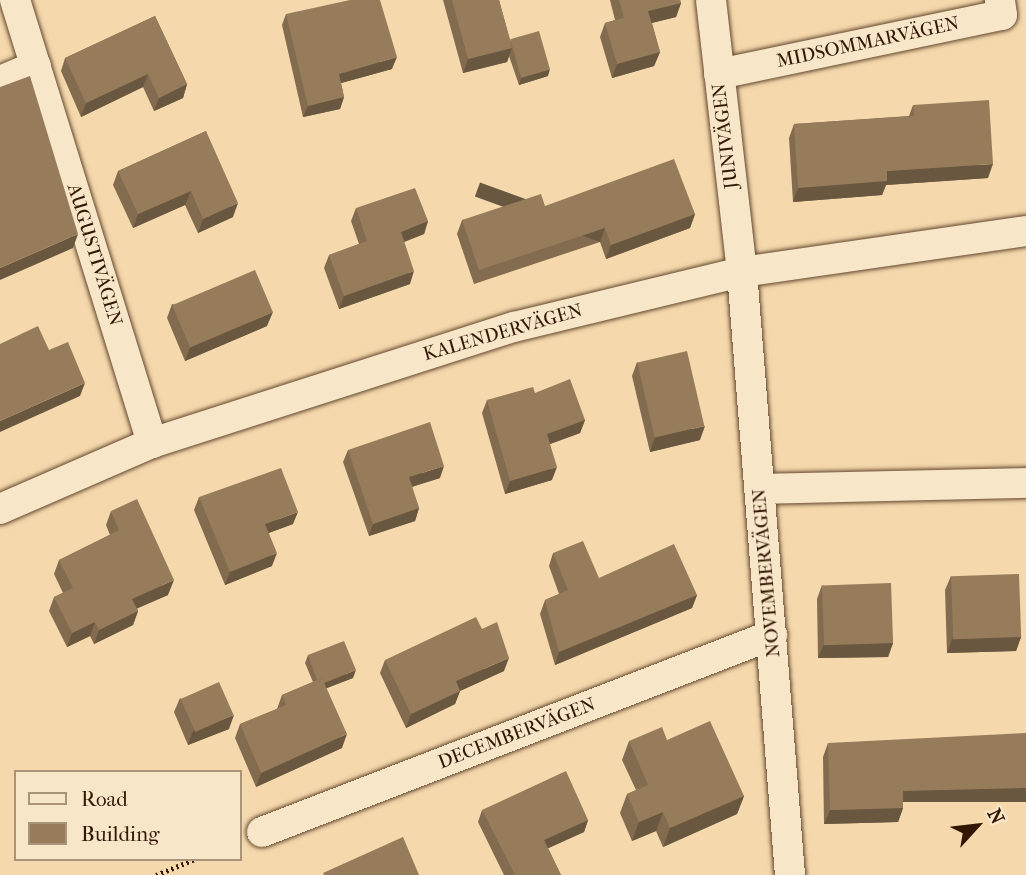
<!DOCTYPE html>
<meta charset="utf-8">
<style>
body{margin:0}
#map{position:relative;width:1026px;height:875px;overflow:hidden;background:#f5d8ac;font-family:"IM FELL French Canon",serif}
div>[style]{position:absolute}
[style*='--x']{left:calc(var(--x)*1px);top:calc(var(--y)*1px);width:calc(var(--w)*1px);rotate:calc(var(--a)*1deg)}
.path>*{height:4.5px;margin-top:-2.25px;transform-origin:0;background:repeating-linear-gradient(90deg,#321804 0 2px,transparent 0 5.5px)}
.roads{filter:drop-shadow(0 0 2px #63482e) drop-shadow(0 0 2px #63482e)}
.minor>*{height:30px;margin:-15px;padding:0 15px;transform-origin:15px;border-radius:15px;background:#f8e6c9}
.wall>*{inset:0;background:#826b4e}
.shaded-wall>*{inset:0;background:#6a5740;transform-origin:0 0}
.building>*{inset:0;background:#977c5b;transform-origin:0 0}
span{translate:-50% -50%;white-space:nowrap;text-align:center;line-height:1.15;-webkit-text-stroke:5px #f8e6c9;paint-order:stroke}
.street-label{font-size:19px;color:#321804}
.legend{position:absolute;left:14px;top:770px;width:228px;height:91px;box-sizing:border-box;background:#f8e6c9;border:2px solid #a9947a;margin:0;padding:9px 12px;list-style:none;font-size:21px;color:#321804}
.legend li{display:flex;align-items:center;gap:14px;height:35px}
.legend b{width:35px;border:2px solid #a9947a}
.north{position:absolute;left:942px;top:791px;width:70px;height:70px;-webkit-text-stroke:5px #f8e6c9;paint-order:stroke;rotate:63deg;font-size:19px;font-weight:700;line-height:28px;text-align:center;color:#321804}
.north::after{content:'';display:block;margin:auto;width:24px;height:32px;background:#321804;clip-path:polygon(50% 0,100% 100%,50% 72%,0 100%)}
</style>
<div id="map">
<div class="path">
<i style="--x:156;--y:875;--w:42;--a:-22.3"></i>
</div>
<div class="roads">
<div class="minor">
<i style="--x:15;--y:0;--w:464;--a:72.8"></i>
<i style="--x:711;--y:0;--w:274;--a:83.5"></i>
<i style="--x:742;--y:272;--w:605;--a:85.45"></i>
<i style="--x:719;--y:74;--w:289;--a:-11.8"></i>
<i style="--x:1002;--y:15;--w:15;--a:-98"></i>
<i style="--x:0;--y:81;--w:39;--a:-23"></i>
<i style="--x:760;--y:489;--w:266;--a:-1.3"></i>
<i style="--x:0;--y:509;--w:166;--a:-23.5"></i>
<i style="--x:152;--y:443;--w:380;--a:-17.8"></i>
<i style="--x:514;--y:327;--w:235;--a:-13.6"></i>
<i style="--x:742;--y:272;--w:287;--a:-8.2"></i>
<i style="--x:262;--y:832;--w:547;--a:-21.12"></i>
</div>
</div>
<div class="wall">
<i style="clip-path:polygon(443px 0,499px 0,510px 40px,548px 76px,519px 85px,509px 56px,507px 62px,463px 73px)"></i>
<i style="clip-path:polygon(610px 0,680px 0,681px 3px,676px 17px,652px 23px,660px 52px,654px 66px,612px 78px,600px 37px,605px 23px,615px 20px)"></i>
<i style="clip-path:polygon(286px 14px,392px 69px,341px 83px,344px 97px,340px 109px,303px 117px,282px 25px)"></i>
<i style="clip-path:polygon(155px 16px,187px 84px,183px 98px,154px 111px,143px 87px,81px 117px,61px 71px,65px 58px)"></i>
<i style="clip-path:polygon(913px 105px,988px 178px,886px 185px,882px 195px,793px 202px,789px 138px,794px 124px,909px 116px)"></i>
<i style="clip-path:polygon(206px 131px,233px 217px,198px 233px,185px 205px,133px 228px,113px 185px,118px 171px)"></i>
<i style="clip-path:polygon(545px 206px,695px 214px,690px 228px,606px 259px,600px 242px,474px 284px,457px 234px,462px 220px)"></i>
<i style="clip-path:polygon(356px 208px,428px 221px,424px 234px,404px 242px,410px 284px,339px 309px,324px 268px,329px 255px,359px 244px,351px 221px)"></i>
<i style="clip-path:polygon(172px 304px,267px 326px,185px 361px,167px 318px)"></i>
<i style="clip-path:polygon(637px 362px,700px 440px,650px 452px,632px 376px)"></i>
<i style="clip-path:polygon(535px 393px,585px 420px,580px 433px,550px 444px,552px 480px,505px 494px,482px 413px,487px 400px)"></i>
<i style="clip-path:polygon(348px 450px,440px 478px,412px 487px,419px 508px,415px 521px,369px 536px,343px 462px)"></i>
<i style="clip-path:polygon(199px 497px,293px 524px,269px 533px,272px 566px,225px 585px,194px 510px)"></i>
<i style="clip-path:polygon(111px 511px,168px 595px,137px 608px,138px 611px,133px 625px,94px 644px,90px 636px,67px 647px,49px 611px,54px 597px,63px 593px,54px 574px,59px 560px,110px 535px,106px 525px)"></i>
<i style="clip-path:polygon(553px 553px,599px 578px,697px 595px,692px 608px,555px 665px,540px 614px,545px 600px,559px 594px,549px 566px)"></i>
<i style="clip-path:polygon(951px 576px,1021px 637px,1016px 651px,947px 653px,945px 590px)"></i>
<i style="clip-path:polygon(822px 585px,893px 643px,888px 657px,818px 658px,817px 599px)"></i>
<i style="clip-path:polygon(308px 655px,353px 678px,326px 688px,342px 748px,256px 787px,235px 738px,240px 724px,277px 709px,282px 695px,313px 682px,305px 663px)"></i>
<i style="clip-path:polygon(385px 660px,504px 671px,460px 691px,455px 704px,406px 728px,380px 673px)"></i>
<i style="clip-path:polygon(180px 698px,229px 729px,188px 745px,174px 712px)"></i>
<i style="clip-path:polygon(629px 741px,744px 796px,737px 814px,663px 847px,656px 831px,632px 841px,620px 813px,627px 794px,636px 790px,622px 760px)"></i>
<i style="clip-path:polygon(828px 743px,903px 805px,903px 808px,898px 822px,824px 824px,823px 757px)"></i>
<i style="clip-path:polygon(482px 810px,588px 820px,584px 832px,548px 848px,561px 875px,504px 875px,478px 822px)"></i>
</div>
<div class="shaded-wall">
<i style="clip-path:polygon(681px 3px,676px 17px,643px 25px,648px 11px)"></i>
<i style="clip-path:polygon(512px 48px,507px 62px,463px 73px,468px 59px)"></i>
<i style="clip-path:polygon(660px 52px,654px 66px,612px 78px,617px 64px)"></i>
<i style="clip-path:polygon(397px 57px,392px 69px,334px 85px,339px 74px)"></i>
<i style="clip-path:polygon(550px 69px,548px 76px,519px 85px,521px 78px)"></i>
<i style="clip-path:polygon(148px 74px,143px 87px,81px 117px,86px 103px)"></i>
<i style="clip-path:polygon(187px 84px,183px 98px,154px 111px,159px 98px)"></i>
<i style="clip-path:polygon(344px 97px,340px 109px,303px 117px,308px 106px)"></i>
<i style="clip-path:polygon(993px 164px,988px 178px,886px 185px,882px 195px,793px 202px,798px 188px,887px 171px)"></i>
<i style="clip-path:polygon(191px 191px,185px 205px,133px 228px,138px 214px)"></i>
<i style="clip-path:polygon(238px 203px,233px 217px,198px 233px,203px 219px)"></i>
<i style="clip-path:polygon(695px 214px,690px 228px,606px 259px,611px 245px)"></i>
<i style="clip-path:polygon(428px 221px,424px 234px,396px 245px,401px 232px)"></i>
<i style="left:605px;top:228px;width:15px;height:133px;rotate:110deg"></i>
<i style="clip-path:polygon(78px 234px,73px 248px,0 280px,0 268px)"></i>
<i style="clip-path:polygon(414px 271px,410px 284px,339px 309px,344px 296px)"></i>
<i style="clip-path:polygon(273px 312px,267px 326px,185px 361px,190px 347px)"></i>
<i style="clip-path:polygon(85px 383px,80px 396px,0 432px,0 421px)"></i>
<i style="clip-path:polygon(585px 420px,580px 433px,542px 447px,547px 434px)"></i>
<i style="clip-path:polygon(705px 426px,700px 440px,650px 452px,655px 437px)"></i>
<i style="clip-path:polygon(444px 466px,440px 478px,404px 489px,409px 477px)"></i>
<i style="clip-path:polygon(557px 467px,552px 480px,505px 494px,510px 481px)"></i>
<i style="clip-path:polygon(419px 508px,415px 521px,369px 536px,373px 524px)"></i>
<i style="clip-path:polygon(298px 512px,293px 524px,260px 536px,265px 524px)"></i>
<i style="clip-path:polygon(277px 553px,272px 566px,225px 585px,230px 572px)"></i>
<i style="clip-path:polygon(174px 580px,168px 595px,127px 613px,132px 599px)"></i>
<i style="clip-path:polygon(697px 595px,692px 608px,555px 665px,559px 652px)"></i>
<i style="clip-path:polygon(138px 611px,133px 625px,94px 644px,99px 630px)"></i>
<i style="clip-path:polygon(95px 622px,90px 636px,67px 647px,72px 633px)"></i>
<i style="clip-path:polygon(1021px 637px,1016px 651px,947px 653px,952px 639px)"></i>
<i style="clip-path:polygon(893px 643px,888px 657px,818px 658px,824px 644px)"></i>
<i style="clip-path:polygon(509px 658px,504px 671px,451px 695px,456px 681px)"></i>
<i style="clip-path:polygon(356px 670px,353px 678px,317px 692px,319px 685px)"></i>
<i style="clip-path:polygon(460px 691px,455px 704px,406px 728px,411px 714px)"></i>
<i style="clip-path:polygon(234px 715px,229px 729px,188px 745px,193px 731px)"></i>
<i style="clip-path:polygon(347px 734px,342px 748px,256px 787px,261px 773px)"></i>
<i style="left:1026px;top:788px;width:14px;height:123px;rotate:90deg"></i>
<i style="clip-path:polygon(744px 796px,737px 814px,663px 847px,670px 828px)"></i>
<i style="clip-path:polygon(903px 808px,898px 822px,824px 824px,830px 810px)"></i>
<i style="clip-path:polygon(663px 812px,656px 831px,632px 841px,639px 822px)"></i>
<i style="clip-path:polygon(588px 820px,584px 832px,540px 852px,544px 840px)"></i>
</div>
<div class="building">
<i style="clip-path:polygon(350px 0,380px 0,397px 57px,339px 74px,344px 97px,308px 106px,286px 14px)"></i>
<i style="clip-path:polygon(452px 0,499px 0,512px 48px,468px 59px)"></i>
<i style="clip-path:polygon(619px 0,680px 0,681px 3px,648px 11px,660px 52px,617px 64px,605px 23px,638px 14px,624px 18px)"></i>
<i style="clip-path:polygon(155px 16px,187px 84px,159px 98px,148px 74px,86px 103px,65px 58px)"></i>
<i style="left:539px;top:31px;width:40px;height:30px;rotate:74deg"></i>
<i style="clip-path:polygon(30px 76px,78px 234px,0 268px,0 87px)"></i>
<i style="clip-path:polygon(989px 100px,993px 164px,887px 171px,887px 181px,798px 188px,794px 124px,914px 116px,913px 105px)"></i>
<i style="clip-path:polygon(206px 131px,238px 203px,203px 219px,191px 191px,138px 214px,118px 171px)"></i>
<i style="clip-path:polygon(674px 159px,695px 214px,611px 245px,605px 228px,479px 270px,462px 220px,541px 194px,545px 206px)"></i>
<i style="clip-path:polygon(415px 188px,428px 221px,401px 232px,414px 271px,344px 296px,329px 255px,367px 241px,356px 208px)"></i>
<i style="left:255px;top:270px;width:46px;height:90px;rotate:67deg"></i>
<i style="clip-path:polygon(38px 326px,49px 350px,68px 342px,85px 383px,0 421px,0 344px)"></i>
<i style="left:687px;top:351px;width:77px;height:51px;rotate:77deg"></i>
<i style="clip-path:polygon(570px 379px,585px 420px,547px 434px,557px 467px,510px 481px,487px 400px,533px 387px,535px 393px)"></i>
<i style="clip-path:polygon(430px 422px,444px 466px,409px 477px,419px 508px,373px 524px,348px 450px)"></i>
<i style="clip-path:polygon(281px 468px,298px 512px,265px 524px,277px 553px,230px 572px,199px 497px)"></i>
<i style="clip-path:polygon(137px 499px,174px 580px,132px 599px,138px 611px,99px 630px,95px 622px,72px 633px,54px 597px,73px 588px,59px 560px,119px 530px,111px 511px)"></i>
<i style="clip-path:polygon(583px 541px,599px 578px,674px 544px,697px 595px,559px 652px,545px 600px,568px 590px,553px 553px)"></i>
<i style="left:1019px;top:574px;width:63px;height:68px;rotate:88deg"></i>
<i style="left:891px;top:583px;width:60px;height:69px;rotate:88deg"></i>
<i style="clip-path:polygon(476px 617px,482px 629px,497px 622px,509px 658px,456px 681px,460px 691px,411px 714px,385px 660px)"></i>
<i style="clip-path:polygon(344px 641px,356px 670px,324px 683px,322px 678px,317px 680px,308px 655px)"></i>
<i style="clip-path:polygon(322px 678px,347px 734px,261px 773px,240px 724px,286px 705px,282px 695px)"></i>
<i style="left:219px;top:682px;width:36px;height:42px;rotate:66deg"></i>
<i style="clip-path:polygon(710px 721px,744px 796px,670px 828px,663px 812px,639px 822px,627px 794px,648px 785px,629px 741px,662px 727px,667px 740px)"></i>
<i style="clip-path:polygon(1026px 733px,1026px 788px,903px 791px,903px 808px,830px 810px,828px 743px)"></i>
<i style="clip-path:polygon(566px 771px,588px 820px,544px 840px,561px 875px,515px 875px,482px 810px)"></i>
<i style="clip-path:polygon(403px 837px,419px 875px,324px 875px,323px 873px)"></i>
</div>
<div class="street-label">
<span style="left:868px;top:43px;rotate:-12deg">MIDSOMMARVÄGEN</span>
<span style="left:726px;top:136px;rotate:-97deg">JUNIVÄGEN</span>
<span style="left:94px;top:255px;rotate:73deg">AUGUSTIVÄGEN</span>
<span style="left:503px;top:333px;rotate:-16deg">KALENDERVÄGEN</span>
<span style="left:767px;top:573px;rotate:-95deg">NOVEMBERVÄGEN</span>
<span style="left:517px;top:734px;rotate:-21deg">DECEMBERVÄGEN</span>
</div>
<ul class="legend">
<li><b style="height:9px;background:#f8e6c9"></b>Road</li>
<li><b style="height:19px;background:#977c5b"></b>Building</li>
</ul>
<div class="north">N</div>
</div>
